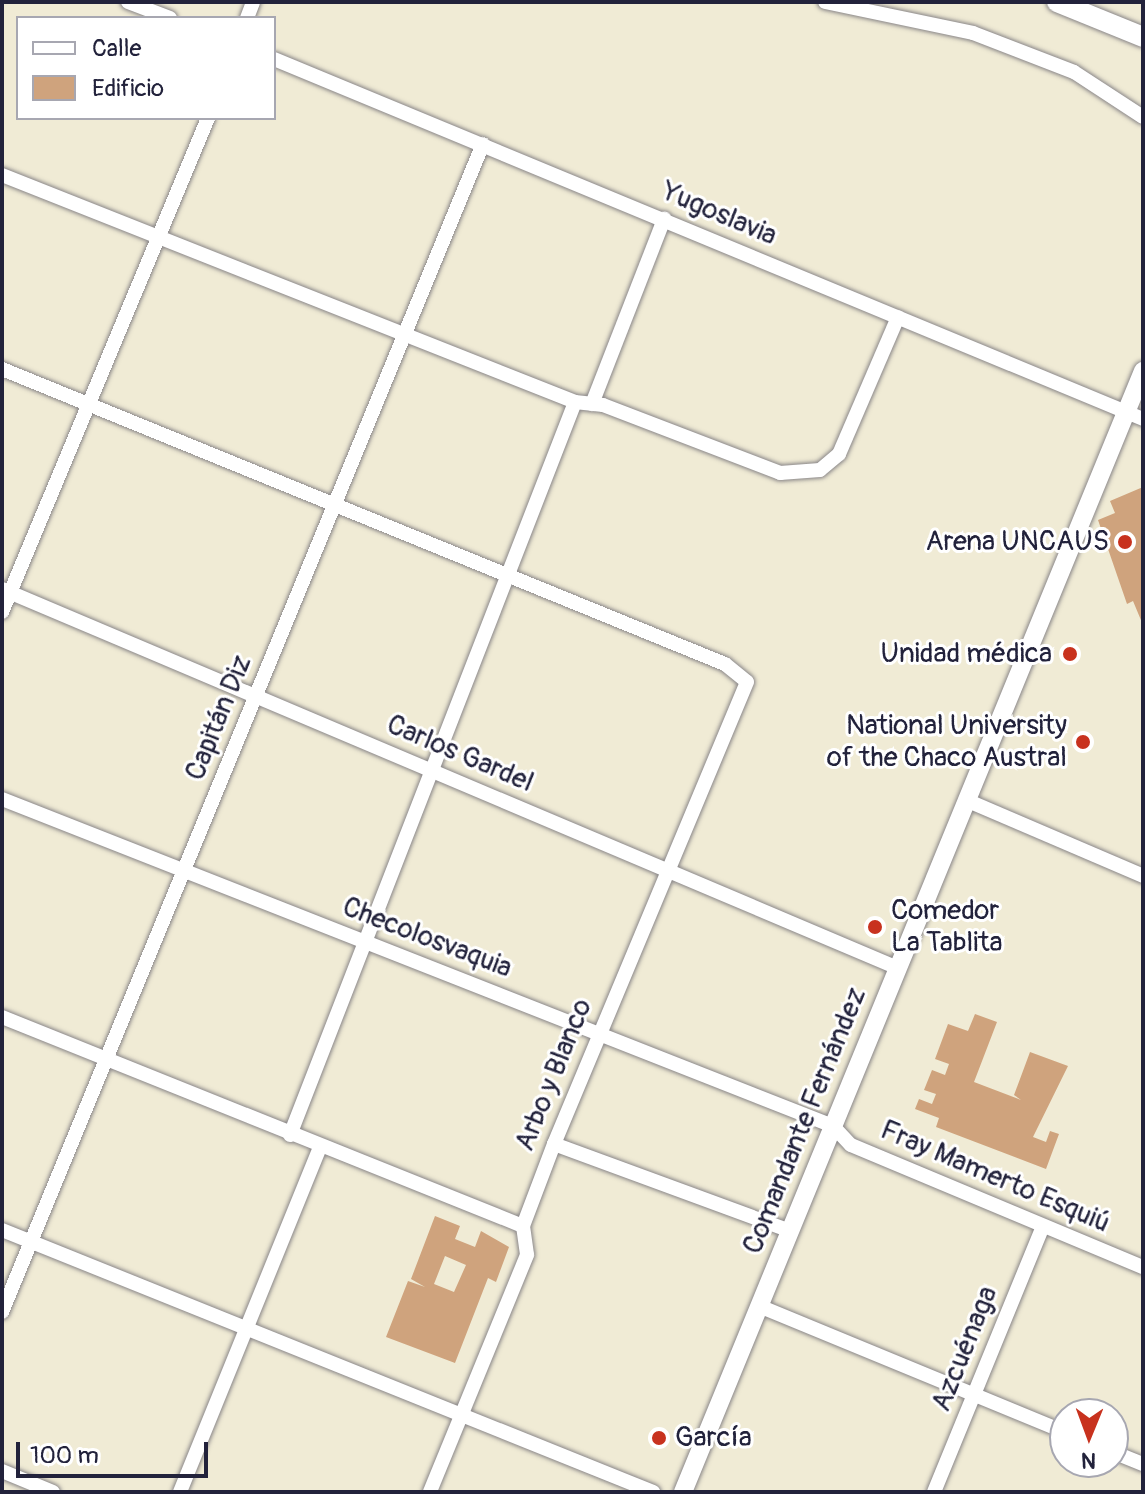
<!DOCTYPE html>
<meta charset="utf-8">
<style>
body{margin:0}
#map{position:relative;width:1145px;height:1494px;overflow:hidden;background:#f0ebd5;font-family:Pangolin,sans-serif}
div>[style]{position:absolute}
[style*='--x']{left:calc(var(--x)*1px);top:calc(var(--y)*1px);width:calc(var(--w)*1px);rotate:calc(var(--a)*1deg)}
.building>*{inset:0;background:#cfa37d}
.roads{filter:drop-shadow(0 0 2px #898688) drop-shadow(0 0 2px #898688)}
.minor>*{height:14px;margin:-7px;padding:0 7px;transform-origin:7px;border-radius:7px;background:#fff}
.major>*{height:18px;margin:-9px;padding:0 9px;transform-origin:9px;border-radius:9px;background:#fff}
.highway>*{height:20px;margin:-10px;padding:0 10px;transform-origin:10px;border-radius:10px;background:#fff}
.dots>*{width:22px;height:22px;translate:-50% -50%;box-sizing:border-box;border:4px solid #fff;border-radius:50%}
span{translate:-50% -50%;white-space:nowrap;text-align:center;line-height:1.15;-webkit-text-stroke:6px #fff;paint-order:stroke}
.street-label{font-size:28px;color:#22223b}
.poi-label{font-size:28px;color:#22223b}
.right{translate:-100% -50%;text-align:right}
.left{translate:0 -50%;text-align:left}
.frame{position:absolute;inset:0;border:4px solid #22223b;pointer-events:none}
.legend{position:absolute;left:16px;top:16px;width:260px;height:104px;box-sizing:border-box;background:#fff;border:2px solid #a7a7b1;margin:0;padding:10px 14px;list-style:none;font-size:24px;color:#22223b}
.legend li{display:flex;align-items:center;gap:16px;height:40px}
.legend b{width:40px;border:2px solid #a7a7b1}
.north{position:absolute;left:1049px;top:1398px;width:80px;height:80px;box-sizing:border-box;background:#fff;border:2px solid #a7a7b1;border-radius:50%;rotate:181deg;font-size:22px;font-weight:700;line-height:32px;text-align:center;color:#22223b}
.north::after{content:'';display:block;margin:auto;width:28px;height:36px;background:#c8321e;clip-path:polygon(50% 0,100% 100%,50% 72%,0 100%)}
.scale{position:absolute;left:16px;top:1442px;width:192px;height:36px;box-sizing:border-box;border:4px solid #22223b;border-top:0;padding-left:10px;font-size:24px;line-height:28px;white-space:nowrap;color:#22223b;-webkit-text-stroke:6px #fff;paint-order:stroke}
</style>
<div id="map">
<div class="building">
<i style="clip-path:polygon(1143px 487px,1143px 625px,1133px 601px,1127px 604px,1098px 520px,1115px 513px,1110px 501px)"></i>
<i style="clip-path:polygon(975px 1014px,997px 1022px,974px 1082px,1021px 1100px,1014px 1095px,1030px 1052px,1068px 1066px,1033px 1137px,1046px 1142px,1050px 1131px,1059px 1134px,1046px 1169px,936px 1127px,939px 1118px,915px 1109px,919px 1099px,932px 1104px,936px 1094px,924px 1090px,932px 1070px,945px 1075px,949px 1064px,935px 1059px,948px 1024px,968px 1031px)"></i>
<i style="clip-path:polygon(evenodd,435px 1216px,460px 1226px,455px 1239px,475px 1247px,481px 1231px,509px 1247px,496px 1282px,488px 1278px,455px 1363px,386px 1337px,408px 1281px,425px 1287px,411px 1279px,435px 1216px,445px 1256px,466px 1265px,454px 1292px,434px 1284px,445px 1256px)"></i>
</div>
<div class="roads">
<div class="minor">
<i style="--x:128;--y:2;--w:45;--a:20.9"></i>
<i style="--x:825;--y:2;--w:151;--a:11.8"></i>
<i style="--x:973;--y:33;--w:108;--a:21.1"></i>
<i style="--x:1074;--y:72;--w:82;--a:33.1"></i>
<i style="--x:247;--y:18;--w:17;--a:-69"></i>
<i style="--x:274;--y:59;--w:941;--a:22.5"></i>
<i style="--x:2;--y:175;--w:616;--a:21.61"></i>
<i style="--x:575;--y:402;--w:28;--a:6"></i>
<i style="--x:603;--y:405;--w:190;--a:21"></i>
<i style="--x:780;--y:473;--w:40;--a:-4.3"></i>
<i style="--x:820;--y:470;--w:25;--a:-40"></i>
<i style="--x:839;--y:454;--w:149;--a:-66.7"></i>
<i style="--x:2;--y:369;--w:781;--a:22.2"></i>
<i style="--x:725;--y:664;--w:28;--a:39"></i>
<i style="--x:747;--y:682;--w:501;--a:112.67"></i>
<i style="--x:554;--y:1144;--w:88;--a:110.7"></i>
<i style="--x:523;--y:1226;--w:29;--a:82"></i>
<i style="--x:527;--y:1255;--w:256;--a:112.3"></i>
<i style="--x:592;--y:404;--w:199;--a:-68.7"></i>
<i style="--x:2;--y:589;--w:973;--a:22.93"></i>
<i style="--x:2;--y:612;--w:535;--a:-67.36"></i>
<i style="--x:2;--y:799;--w:893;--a:21.48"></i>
<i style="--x:833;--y:1126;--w:26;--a:47"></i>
<i style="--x:851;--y:1145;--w:316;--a:22.7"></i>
<i style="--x:966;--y:800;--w:193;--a:23.2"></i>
<i style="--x:2;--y:1017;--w:561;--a:21.86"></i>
<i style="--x:290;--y:1135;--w:786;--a:-68.75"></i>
<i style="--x:554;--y:1144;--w:252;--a:20.2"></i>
<i style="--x:2;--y:1230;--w:702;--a:21.92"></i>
<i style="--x:759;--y:1306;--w:331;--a:22.4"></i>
<i style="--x:2;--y:1312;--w:1263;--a:-67.62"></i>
<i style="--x:1113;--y:1452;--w:32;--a:22"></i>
<i style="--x:2;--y:1471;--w:55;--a:22.4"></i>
<i style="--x:180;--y:1492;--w:372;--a:-67.9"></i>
<i style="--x:934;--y:1492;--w:287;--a:-67.7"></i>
</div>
<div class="major">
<i style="--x:683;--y:1492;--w:1212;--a:-67.69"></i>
</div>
<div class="highway">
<i style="--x:1057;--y:2;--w:93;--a:22.1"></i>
</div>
</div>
<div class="dots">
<i style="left:1125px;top:542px;background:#c8321e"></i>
<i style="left:1070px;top:654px;background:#c8321e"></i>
<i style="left:1083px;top:742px;background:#c8321e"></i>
<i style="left:875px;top:927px;background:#c8321e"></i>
<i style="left:659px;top:1438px;background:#c8321e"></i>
</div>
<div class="street-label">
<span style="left:719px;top:214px;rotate:23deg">Yugoslavia</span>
<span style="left:219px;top:718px;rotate:-68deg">Capitán Diz</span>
<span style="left:460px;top:754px;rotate:23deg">Carlos Gardel</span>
<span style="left:427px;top:938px;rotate:21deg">Checolosvaquia</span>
<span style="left:554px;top:1075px;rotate:-68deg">Arbo y Blanco</span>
<span style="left:805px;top:1121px;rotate:-68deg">Comandante Fernández</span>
<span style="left:995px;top:1177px;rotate:23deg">Fray Mamerto Esquiú</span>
<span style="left:965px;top:1349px;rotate:-68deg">Azcuénaga</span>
</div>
<div class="poi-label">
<span class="right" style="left:1109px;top:542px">Arena UNCAUS</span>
<span class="right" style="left:1052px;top:654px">Unidad médica</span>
<span class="right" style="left:1067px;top:742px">National University<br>of the Chaco Austral</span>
<span class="left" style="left:891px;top:927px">Comedor<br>La Tablita</span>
<span class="left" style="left:675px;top:1438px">García</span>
</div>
<div class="frame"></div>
<ul class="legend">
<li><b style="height:10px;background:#fff"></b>Calle</li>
<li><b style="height:22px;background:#cfa37d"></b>Edificio</li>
</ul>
<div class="north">N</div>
<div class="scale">100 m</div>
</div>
